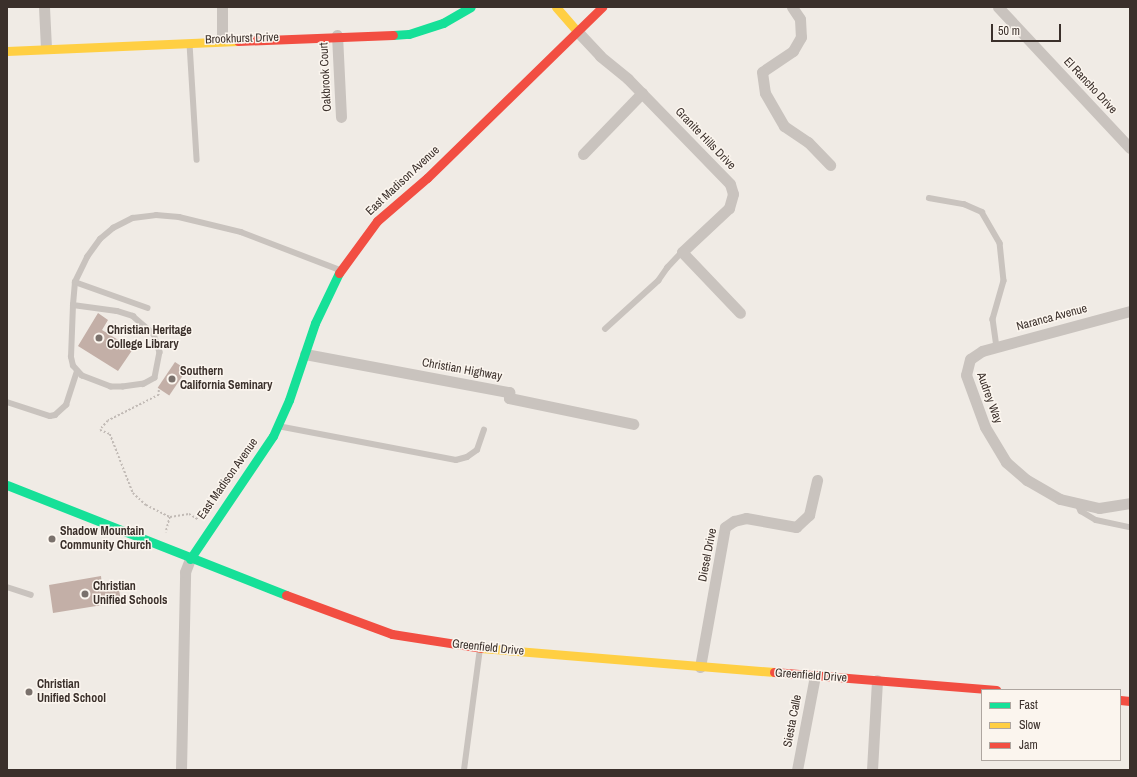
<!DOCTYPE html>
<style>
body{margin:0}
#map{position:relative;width:1137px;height:777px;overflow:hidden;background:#f0ebe5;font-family:"Archivo Narrow",sans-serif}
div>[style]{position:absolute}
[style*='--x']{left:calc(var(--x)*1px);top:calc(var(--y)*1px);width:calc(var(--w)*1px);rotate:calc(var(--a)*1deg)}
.building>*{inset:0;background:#c3afa7;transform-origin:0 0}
.path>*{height:1.5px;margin-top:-0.75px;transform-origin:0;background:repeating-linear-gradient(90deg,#c2bbb6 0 2px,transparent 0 4px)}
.lane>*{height:5.5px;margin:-2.75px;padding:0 2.75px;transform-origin:2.75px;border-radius:2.75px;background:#c9c3be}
.street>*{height:11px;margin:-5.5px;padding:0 5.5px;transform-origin:5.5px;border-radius:5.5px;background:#c9c3be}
.fast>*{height:9px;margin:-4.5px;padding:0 4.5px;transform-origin:4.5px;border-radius:4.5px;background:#16e098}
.slow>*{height:9px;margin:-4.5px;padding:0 4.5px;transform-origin:4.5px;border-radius:4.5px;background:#ffcf43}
.jam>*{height:9px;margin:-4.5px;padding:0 4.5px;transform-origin:4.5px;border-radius:4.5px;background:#f24e42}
.dots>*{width:11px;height:11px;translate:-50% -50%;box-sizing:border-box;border:2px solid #fbf5ee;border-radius:50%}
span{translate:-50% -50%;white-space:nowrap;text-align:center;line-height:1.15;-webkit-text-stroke:3px #fbf5ee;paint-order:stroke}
.street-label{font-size:12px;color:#3b302b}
.poi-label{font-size:12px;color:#3b302b;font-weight:700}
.left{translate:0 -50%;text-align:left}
.frame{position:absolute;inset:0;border:8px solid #3b302b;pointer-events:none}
.legend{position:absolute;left:981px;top:689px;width:140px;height:72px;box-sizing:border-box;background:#fbf5ee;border:1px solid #aea6a0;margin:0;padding:5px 7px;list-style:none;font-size:12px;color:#3b302b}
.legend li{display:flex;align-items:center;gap:8px;height:20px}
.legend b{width:20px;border:1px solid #aea6a0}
.scale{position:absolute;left:991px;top:24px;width:70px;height:18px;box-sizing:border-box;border:2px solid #3b302b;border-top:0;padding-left:5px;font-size:12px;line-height:14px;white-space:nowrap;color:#3b302b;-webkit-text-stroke:3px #fbf5ee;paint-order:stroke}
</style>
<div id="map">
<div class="building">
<i style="clip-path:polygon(98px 313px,108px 320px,102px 330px,133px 349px,118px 371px,78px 346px)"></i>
<i style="left:175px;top:362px;width:14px;height:31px;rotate:34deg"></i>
<i style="clip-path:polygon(101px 576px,102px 586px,118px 583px,121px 602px,53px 613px,49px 585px)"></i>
</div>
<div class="path">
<i style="--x:159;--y:390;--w:5;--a:90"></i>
<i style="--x:159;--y:395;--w:57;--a:153"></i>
<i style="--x:108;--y:421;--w:12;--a:132"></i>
<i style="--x:100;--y:430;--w:11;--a:22"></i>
<i style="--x:110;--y:434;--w:63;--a:68.7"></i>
<i style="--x:133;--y:493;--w:18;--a:43"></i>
<i style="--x:146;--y:505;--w:27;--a:27"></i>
<i style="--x:170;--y:517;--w:16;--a:105"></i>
<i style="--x:170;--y:517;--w:19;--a:-9"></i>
<i style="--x:189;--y:514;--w:12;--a:31"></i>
</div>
<div class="lane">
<i style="--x:190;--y:44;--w:116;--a:86.5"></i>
<i style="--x:929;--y:198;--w:36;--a:10"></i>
<i style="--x:964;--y:204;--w:20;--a:24"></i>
<i style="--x:982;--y:212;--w:36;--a:60"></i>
<i style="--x:1000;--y:243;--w:38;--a:84"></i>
<i style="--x:1004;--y:281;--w:40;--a:106"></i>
<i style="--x:993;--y:319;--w:28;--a:82"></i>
<i style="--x:75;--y:282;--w:77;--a:19.6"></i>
<i style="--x:73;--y:305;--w:44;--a:7.8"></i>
<i style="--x:117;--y:311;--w:17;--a:17"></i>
<i style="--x:133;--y:316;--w:28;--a:41"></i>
<i style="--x:154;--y:334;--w:19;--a:72"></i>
<i style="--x:160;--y:352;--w:26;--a:101"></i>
<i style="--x:155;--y:378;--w:13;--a:151"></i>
<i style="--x:144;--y:384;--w:21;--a:172"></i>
<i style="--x:123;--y:387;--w:12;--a:180"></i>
<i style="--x:111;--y:387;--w:31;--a:-159"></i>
<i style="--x:82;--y:376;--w:13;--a:-132"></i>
<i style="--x:73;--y:366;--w:9;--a:-103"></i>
<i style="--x:71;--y:357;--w:52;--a:-87.8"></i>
<i style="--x:73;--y:305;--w:23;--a:-85"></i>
<i style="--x:75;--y:282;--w:28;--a:-64"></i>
<i style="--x:87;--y:257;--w:22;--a:-54"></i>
<i style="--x:100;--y:239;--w:17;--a:-40"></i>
<i style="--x:113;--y:228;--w:22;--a:-27"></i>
<i style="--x:133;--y:218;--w:23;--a:-7"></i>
<i style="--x:156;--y:215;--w:23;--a:5"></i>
<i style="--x:179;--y:217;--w:64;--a:13.6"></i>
<i style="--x:241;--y:232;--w:106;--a:21"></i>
<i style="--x:605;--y:329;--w:72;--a:-42.2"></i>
<i style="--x:658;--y:281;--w:16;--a:-55"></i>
<i style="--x:667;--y:268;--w:22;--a:-47"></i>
<i style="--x:7;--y:402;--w:45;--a:18"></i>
<i style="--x:50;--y:416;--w:5;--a:-11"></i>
<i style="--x:55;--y:415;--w:15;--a:-42"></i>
<i style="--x:66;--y:405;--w:35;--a:-72"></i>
<i style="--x:278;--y:426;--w:181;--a:10.8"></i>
<i style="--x:456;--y:460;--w:11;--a:-15"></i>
<i style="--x:467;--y:457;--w:12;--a:-35"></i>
<i style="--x:477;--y:450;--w:21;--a:-71"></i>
<i style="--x:1077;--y:503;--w:9;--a:63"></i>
<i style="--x:1081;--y:511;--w:17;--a:31"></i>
<i style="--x:1096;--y:520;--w:35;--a:12"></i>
<i style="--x:7;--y:587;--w:25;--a:18"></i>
<i style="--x:464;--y:770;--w:123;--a:-82.5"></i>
</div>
<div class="street">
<i style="--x:44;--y:7;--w:41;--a:87.2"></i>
<i style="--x:222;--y:7;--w:33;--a:90"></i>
<i style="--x:792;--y:7;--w:14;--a:56"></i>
<i style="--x:800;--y:19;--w:18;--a:87"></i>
<i style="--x:801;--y:37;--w:16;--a:120"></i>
<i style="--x:793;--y:51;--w:37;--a:146"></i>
<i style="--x:762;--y:72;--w:21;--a:82"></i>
<i style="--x:765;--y:93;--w:38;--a:60"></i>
<i style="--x:784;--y:126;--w:29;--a:34"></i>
<i style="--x:808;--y:142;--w:32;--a:46"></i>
<i style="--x:998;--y:7;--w:193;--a:46.9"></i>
<i style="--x:577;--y:31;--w:34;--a:47"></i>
<i style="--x:600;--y:56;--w:36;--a:39"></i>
<i style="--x:628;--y:79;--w:146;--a:45.8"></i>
<i style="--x:730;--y:184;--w:10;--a:73"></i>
<i style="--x:733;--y:194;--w:15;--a:106"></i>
<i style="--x:729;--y:208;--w:64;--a:136.9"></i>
<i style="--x:682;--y:252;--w:84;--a:46.4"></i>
<i style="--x:337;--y:35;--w:82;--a:87.2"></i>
<i style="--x:583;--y:154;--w:85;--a:-46"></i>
<i style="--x:1130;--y:311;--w:153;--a:164.9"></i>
<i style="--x:982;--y:351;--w:14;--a:146"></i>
<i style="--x:970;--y:359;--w:16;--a:104"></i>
<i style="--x:966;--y:375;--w:55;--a:69.9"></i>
<i style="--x:985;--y:427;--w:41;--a:59"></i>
<i style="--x:1006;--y:462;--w:28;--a:41"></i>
<i style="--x:1027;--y:480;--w:38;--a:30"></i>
<i style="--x:1060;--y:499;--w:40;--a:13"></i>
<i style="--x:1099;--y:508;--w:31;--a:-9"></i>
<i style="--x:305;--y:354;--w:208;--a:10.6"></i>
<i style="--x:509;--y:392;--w:6;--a:90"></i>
<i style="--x:509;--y:398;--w:127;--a:11.8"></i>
<i style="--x:700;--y:667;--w:142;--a:-79.9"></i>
<i style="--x:725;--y:527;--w:11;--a:-34"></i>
<i style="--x:734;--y:521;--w:12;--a:-14"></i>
<i style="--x:746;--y:518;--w:51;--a:10.2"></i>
<i style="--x:796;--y:527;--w:18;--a:-43"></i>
<i style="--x:809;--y:515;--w:36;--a:-77"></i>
<i style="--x:181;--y:770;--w:198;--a:-88.8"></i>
<i style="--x:185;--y:572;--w:14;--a:-69"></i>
<i style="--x:797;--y:770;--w:96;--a:-79.2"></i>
<i style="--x:872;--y:770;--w:90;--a:-86.8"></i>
</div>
<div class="fast">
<i style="--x:393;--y:35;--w:16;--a:-4"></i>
<i style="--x:409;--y:34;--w:36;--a:-18"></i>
<i style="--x:443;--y:23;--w:32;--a:-30"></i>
<i style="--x:7;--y:485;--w:300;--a:21.5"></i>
<i style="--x:190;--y:559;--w:148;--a:-56"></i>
<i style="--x:273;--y:436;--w:39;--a:-66"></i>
<i style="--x:289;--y:400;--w:81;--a:-71.3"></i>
<i style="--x:315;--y:323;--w:55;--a:-64.4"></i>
</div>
<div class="slow">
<i style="--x:556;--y:7;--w:32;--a:49"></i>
<i style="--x:7;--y:51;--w:231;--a:-2.5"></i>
<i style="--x:481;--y:648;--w:294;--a:4.7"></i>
</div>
<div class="jam">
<i style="--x:238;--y:41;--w:155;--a:-2.2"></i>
<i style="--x:339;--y:273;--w:64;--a:-53.8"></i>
<i style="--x:377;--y:221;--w:66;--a:-40.7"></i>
<i style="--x:427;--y:178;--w:245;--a:-44.3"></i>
<i style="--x:286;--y:595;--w:113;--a:20.2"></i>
<i style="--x:392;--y:634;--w:90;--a:8.9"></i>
<i style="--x:774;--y:672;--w:223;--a:4.6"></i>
<i style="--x:1120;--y:700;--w:10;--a:6"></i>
</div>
<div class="dots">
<i style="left:99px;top:338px;background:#7a716c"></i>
<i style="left:172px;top:379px;background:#7a716c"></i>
<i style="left:52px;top:539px;background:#7a716c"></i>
<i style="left:85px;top:594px;background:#7a716c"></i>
<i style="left:29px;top:692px;background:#7a716c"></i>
</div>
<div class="street-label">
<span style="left:242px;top:39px;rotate:-2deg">Brookhurst Drive</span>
<span style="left:326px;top:77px;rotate:-93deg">Oakbrook Court</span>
<span style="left:1090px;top:86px;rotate:47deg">El Rancho Drive</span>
<span style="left:705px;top:139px;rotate:46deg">Granite Hills Drive</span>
<span style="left:403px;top:181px;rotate:-43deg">East Madison Avenue</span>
<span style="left:1052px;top:318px;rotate:-15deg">Naranca Avenue</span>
<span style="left:462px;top:370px;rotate:10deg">Christian Highway</span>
<span style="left:989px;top:398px;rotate:70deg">Audrey Way</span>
<span style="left:228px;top:479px;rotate:-55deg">East Madison Avenue</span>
<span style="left:708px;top:555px;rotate:-79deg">Diesel Drive</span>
<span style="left:488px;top:648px;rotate:6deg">Greenfield Drive</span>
<span style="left:811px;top:676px;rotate:4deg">Greenfield Drive</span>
<span style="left:793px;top:721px;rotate:-79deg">Siesta Calle</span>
</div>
<div class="poi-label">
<span class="left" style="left:107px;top:338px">Christian Heritage<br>College Library</span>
<span class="left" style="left:180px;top:379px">Southern<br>California Seminary</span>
<span class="left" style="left:60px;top:539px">Shadow Mountain<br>Community Church</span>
<span class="left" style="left:93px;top:594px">Christian<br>Unified Schools</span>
<span class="left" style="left:37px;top:692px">Christian<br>Unified School</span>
</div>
<div class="frame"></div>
<ul class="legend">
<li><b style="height:5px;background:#16e098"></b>Fast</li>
<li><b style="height:5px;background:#ffcf43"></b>Slow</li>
<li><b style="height:5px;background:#f24e42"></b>Jam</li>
</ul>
<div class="scale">50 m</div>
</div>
